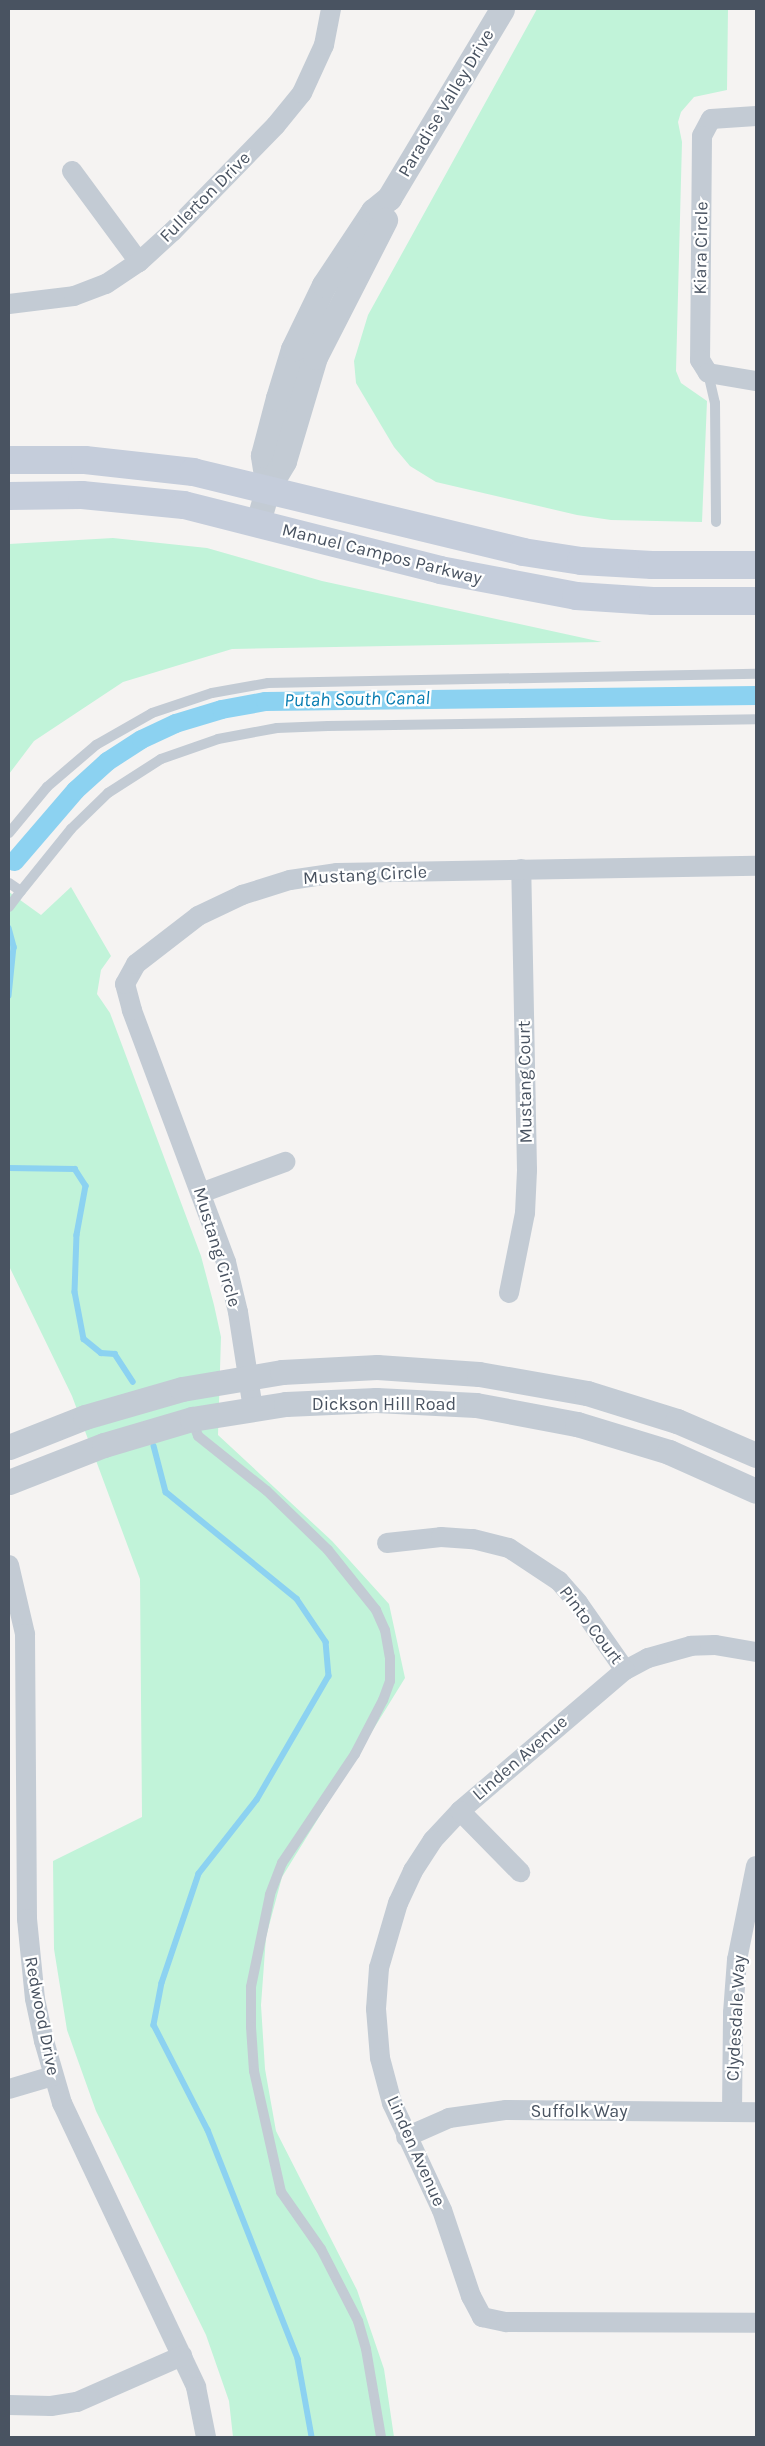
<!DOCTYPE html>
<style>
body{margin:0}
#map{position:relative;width:765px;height:2446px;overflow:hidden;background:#f5f3f2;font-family:Karla,sans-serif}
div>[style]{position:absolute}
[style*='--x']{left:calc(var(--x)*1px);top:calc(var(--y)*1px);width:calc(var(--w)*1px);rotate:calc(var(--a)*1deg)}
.green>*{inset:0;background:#c1f3d9}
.stream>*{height:5.5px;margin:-2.75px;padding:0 2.75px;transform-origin:2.75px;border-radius:2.75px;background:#8cd2f1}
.canal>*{height:19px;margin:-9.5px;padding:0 9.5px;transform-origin:9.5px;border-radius:9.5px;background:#8cd2f1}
.service>*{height:10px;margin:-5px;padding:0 5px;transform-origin:5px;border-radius:5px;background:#c3cbd4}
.minor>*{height:20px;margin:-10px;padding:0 10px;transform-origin:10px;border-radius:10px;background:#c3cbd4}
.tertiary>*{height:25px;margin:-12.5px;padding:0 12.5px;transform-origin:12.5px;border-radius:12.5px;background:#c3cbd4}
.secondary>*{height:28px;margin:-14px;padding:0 14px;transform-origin:14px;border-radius:14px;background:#c5cddb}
span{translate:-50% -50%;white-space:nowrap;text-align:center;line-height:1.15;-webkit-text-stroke:4.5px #fff;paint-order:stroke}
.street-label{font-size:18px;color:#495361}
.water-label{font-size:19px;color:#067cb1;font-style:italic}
.frame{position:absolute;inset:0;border:10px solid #495361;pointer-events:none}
</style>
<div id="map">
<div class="green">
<i style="clip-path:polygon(537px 9px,728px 9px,727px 90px,694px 97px,681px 112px,678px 122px,682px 142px,676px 371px,681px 383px,707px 401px,702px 522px,611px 520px,577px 515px,436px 482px,410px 466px,394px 447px,356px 383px,354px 361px,368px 315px)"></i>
<i style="clip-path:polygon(113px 538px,207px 548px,322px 581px,602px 642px,232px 649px,123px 682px,34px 741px,9px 774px,9px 544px)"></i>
<i style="clip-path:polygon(71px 887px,111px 956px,101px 970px,97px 994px,110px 1013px,201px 1256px,214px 1305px,221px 1337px,218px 1435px,332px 1541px,389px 1604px,405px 1678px,282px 1877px,266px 1937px,261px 2005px,265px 2069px,276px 2131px,357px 2290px,384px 2369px,394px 2437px,233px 2437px,229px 2401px,206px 2335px,96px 2111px,67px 2030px,54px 1949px,53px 1861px,142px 1817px,140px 1579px,72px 1396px,9px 1266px,9px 892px,41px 915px)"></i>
</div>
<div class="stream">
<i style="--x:9;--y:928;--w:20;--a:75"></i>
<i style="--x:14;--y:947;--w:49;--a:95.8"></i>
<i style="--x:9;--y:1168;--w:66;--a:0.9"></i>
<i style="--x:75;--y:1169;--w:20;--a:57"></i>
<i style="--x:86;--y:1186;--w:50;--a:100.4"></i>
<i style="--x:77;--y:1235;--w:57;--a:92"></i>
<i style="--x:75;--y:1292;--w:48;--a:79.2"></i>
<i style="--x:84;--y:1339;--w:22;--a:39"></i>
<i style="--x:101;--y:1353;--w:14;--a:4"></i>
<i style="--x:115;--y:1354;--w:33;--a:57"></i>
<i style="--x:154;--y:1446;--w:48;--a:75.4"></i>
<i style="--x:166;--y:1492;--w:169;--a:39.2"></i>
<i style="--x:297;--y:1599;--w:52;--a:56"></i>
<i style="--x:326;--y:1642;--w:34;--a:85"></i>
<i style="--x:329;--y:1676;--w:143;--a:120.1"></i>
<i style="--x:257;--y:1800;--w:94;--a:128.1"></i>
<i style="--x:199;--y:1874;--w:115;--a:108.7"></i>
<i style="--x:162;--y:1983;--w:43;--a:100.8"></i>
<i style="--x:154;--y:2025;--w:118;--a:62.8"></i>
<i style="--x:208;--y:2130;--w:246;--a:68.5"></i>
<i style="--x:298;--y:2359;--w:79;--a:79.8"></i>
</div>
<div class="canal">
<i style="--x:14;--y:861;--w:94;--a:-49.3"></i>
<i style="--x:75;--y:790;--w:43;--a:-42.2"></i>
<i style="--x:107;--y:761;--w:40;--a:-32.9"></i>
<i style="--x:141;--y:739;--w:38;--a:-25"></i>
<i style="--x:175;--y:723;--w:48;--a:-16.9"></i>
<i style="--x:221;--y:709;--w:45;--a:-10.3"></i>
<i style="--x:265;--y:701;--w:491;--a:-0.7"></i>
</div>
<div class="service">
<i style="--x:708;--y:373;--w:31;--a:77"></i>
<i style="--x:715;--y:403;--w:119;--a:89.5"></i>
<i style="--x:9;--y:833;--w:60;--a:-50.4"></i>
<i style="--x:47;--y:787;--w:65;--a:-40.6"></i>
<i style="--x:96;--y:745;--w:64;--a:-29.7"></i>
<i style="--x:152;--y:713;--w:63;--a:-18.4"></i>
<i style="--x:212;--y:693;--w:57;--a:-10.1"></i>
<i style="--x:268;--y:683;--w:488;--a:-1.1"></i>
<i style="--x:9;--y:883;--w:14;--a:34"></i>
<i style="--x:21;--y:891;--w:20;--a:127"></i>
<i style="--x:21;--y:891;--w:80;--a:-51.1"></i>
<i style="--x:71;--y:829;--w:52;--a:-44.2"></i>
<i style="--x:108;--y:793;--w:63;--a:-32.7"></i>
<i style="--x:161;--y:759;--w:60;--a:-19.3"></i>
<i style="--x:218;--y:739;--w:60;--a:-10.6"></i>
<i style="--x:277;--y:728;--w:51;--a:-2.2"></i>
<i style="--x:328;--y:726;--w:428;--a:-0.9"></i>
<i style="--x:192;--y:1420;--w:17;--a:69"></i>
<i style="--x:198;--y:1436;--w:88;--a:38.6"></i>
<i style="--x:267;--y:1491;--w:85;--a:44"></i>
<i style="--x:328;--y:1550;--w:77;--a:51.3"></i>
<i style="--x:376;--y:1610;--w:22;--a:66"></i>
<i style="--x:385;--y:1630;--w:27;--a:80"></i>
<i style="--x:390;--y:1657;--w:24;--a:90"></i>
<i style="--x:390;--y:1681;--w:20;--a:110"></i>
<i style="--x:383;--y:1700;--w:61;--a:117.4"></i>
<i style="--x:355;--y:1754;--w:131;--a:123.8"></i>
<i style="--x:282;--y:1863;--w:34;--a:111"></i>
<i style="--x:270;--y:1895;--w:94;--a:101.7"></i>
<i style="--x:251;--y:1987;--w:40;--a:90"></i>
<i style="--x:251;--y:2027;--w:44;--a:86.1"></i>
<i style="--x:254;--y:2071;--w:124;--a:77.4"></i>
<i style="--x:281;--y:2192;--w:70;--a:54.9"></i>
<i style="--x:321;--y:2249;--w:81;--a:62.8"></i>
<i style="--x:358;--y:2321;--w:29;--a:74"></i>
<i style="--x:366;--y:2349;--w:89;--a:80.3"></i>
</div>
<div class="minor">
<i style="--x:756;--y:116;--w:45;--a:176.2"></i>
<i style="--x:711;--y:119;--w:19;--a:118"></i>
<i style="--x:702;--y:136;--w:224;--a:90.5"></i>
<i style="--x:700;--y:360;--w:15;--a:58"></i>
<i style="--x:708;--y:373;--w:49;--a:9.5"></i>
<i style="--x:72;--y:171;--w:113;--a:53.6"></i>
<i style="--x:9;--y:304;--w:65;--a:-7"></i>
<i style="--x:74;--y:296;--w:34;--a:-21"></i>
<i style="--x:106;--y:284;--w:40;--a:-34"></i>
<i style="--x:139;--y:262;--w:45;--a:-42.3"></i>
<i style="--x:172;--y:232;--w:149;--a:-45.8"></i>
<i style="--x:276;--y:125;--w:41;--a:-50.9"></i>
<i style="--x:302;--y:93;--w:53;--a:-65.4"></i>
<i style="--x:324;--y:45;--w:37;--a:-79"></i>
<i style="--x:201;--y:1193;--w:90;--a:-20.3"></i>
<i style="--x:509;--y:1293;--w:82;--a:-78.7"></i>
<i style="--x:525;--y:1213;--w:43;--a:-87.3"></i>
<i style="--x:527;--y:1170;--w:301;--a:-91.1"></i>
<i style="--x:253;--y:1409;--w:98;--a:-98.8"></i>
<i style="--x:238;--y:1312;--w:51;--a:-103.5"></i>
<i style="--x:226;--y:1262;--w:269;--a:-110.5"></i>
<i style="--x:132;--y:1010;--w:27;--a:-105"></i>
<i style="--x:125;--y:984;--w:23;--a:-61"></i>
<i style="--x:136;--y:964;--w:78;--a:-37.7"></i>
<i style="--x:198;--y:916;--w:49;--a:-25.5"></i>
<i style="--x:242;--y:895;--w:50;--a:-17.4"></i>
<i style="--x:290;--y:880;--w:48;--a:-8.5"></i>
<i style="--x:337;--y:873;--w:419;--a:-1"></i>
<i style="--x:387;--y:1543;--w:54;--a:-6.3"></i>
<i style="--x:441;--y:1537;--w:32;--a:4"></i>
<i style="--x:473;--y:1539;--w:37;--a:14"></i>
<i style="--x:509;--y:1548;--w:60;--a:33.4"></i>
<i style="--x:559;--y:1581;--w:29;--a:49"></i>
<i style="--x:578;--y:1603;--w:82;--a:55"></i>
<i style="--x:9;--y:1565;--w:71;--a:76.9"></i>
<i style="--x:25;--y:1634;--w:285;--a:89.6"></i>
<i style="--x:27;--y:1919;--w:80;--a:84.3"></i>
<i style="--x:35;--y:1999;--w:43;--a:77.9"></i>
<i style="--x:44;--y:2041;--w:65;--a:73.8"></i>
<i style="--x:62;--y:2103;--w:314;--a:64.7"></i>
<i style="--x:196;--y:2387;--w:51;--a:78.7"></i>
<i style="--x:756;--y:1652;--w:42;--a:-170.3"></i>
<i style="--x:715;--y:1645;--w:24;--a:178"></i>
<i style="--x:691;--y:1646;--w:45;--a:164.4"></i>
<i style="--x:648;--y:1658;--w:26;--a:152"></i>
<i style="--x:625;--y:1670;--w:217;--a:139.5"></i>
<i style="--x:460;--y:1811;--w:40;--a:133"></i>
<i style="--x:433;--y:1840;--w:37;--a:123"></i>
<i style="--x:413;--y:1871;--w:35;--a:115"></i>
<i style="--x:398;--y:1903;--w:68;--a:106.3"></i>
<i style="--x:379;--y:1968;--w:41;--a:94.2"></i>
<i style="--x:376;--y:2009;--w:49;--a:85.3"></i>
<i style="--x:380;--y:2058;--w:47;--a:75.1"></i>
<i style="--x:392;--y:2103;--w:118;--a:65"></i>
<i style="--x:442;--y:2210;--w:91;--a:71.4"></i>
<i style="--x:471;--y:2296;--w:24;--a:62"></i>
<i style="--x:482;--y:2317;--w:25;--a:12"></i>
<i style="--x:506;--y:2322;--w:250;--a:0.2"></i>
<i style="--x:460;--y:1811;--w:86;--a:45.5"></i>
<i style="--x:9;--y:2089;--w:46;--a:-16.5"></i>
<i style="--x:732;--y:2112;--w:99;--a:-89.4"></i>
<i style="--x:733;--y:2013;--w:53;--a:-85.7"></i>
<i style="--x:737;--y:1960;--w:96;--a:-78.6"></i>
<i style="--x:406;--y:2137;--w:47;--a:-23.8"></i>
<i style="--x:449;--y:2118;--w:58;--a:-8"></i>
<i style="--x:506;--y:2110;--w:250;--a:0.5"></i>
<i style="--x:9;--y:2405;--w:42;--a:1.4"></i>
<i style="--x:51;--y:2406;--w:26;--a:-9"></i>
<i style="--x:77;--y:2402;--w:115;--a:-23.7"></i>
</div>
<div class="tertiary">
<i style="--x:268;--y:488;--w:33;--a:-99"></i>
<i style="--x:263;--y:455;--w:59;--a:-75.3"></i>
<i style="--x:278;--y:398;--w:51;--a:-73"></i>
<i style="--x:293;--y:349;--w:71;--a:-64.2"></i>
<i style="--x:324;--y:285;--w:89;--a:-56.5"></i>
<i style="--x:373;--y:211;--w:21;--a:-39"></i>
<i style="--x:389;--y:198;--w:220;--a:-59.1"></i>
<i style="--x:258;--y:522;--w:35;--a:-74"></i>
<i style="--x:268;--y:488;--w:31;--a:-59"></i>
<i style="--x:284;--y:461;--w:109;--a:-73.4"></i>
<i style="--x:315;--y:357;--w:154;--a:-62.9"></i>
<i style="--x:9;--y:1447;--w:82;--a:-21.5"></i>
<i style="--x:85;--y:1417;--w:101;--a:-16.1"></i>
<i style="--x:182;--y:1389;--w:101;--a:-9.6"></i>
<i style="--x:282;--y:1372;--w:95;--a:-3"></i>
<i style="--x:377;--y:1367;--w:102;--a:3.9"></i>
<i style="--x:479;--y:1374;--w:110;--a:10"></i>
<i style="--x:587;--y:1393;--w:94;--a:17.3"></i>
<i style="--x:677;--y:1421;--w:86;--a:23.3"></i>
<i style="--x:9;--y:1482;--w:102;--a:-21.3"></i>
<i style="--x:104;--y:1445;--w:92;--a:-16.5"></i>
<i style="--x:192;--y:1419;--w:95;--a:-9.1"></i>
<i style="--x:286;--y:1404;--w:90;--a:-2.5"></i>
<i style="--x:376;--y:1400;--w:100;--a:2.9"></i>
<i style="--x:476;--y:1405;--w:103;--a:10.7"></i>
<i style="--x:577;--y:1424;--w:96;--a:16.9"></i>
<i style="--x:669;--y:1452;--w:95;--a:24.1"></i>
</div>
<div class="secondary">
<i style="--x:9;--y:460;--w:76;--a:0"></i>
<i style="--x:85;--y:460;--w:109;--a:6.3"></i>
<i style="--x:193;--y:472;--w:340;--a:13.6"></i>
<i style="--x:523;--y:552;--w:59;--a:8.8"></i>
<i style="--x:581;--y:561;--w:71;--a:3.2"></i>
<i style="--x:652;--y:565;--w:104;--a:0"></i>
<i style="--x:9;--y:496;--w:73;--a:-0.8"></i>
<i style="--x:82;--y:495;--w:102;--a:5.6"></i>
<i style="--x:184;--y:505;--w:264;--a:14.2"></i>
<i style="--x:440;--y:570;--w:138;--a:10.8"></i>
<i style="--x:576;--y:596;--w:77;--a:3.7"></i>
<i style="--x:653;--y:601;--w:103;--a:0"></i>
</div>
<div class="street-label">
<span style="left:446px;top:103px;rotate:-59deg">Paradise Valley Drive</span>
<span style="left:205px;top:197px;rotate:-45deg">Fullerton Drive</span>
<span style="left:701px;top:248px;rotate:-89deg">Kiara Circle</span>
<span style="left:382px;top:554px;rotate:14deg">Manuel Campos Parkway</span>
<span style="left:365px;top:875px;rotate:-3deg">Mustang Circle</span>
<span style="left:525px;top:1082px;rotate:-91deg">Mustang Court</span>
<span style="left:217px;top:1247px;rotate:73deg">Mustang Circle</span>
<span style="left:384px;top:1404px">Dickson Hill Road</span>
<span style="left:591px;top:1625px;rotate:53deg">Pinto Court</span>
<span style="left:520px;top:1758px;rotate:-41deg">Linden Avenue</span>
<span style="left:42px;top:2016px;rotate:79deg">Redwood Drive</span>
<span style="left:736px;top:2018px;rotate:-87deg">Clydesdale Way</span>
<span style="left:579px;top:2111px">Suffolk Way</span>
<span style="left:416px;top:2151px;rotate:66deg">Linden Avenue</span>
</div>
<div class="water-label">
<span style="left:357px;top:700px;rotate:-1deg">Putah South Canal</span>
</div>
<div class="frame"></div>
</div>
